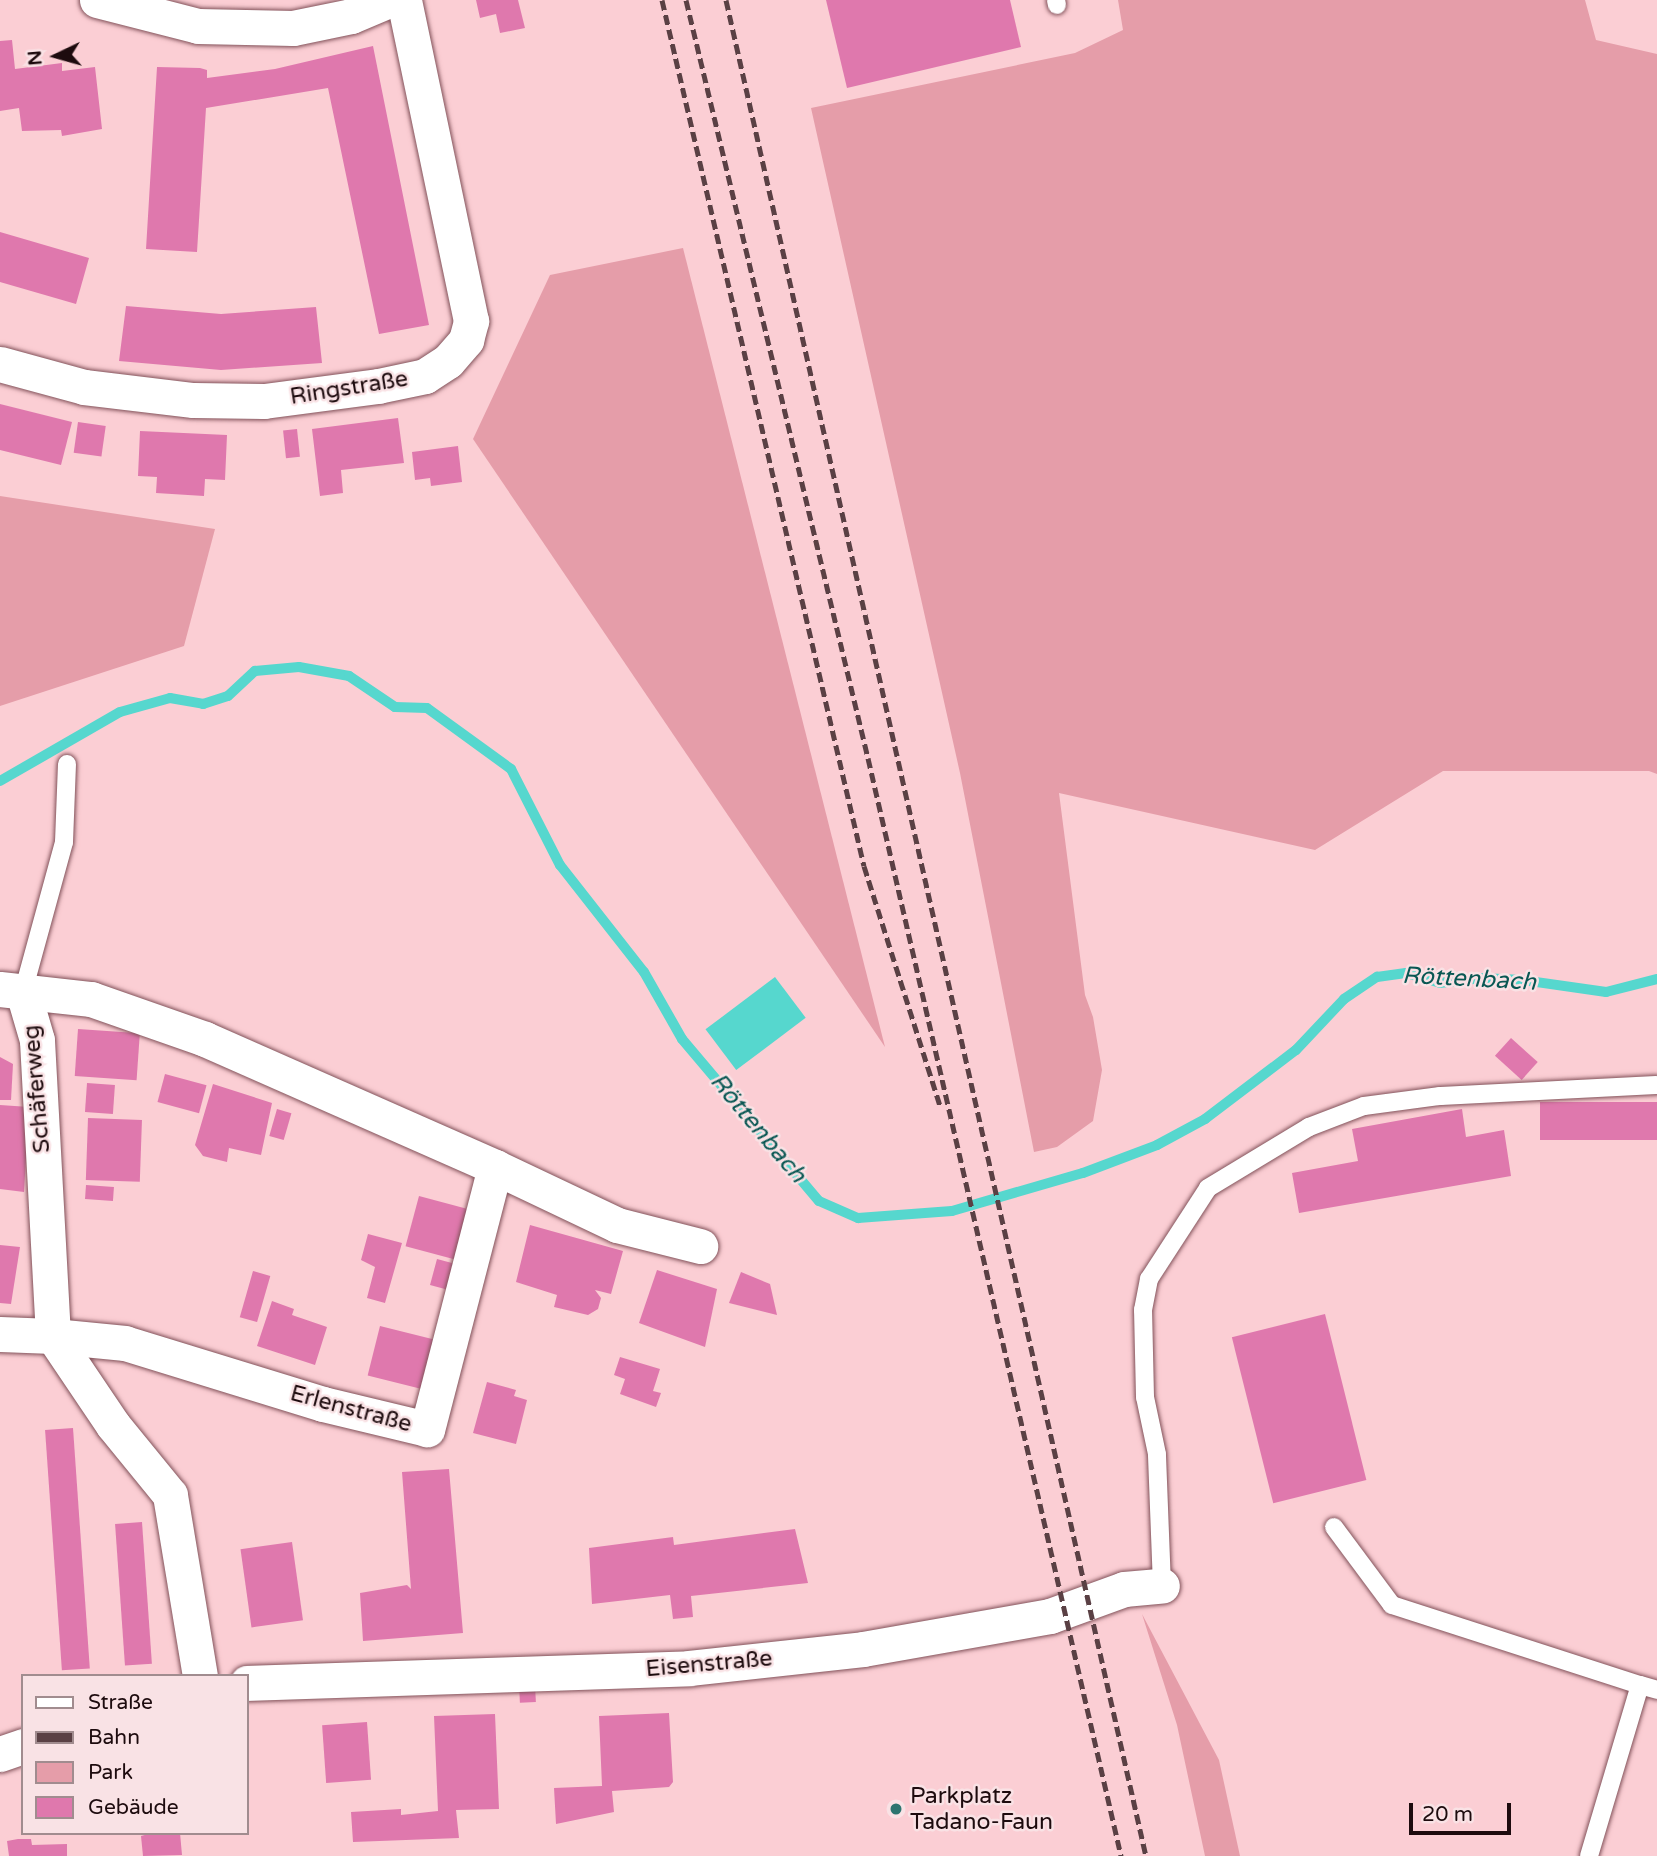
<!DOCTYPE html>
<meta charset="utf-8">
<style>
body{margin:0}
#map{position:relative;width:1657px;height:1856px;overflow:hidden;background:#fbced4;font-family:"Varela Round",sans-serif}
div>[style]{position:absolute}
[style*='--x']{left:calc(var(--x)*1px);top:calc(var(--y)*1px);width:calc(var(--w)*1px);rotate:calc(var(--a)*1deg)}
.green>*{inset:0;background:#e59da9}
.water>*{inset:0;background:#56d7ce;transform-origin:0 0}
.stream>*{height:10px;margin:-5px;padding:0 5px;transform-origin:5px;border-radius:5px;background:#56d7ce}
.building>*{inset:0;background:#df78ad;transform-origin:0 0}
.roads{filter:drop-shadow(0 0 2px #82525a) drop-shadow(0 0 2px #82525a)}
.lane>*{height:18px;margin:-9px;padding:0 9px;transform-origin:9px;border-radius:9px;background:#fff}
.street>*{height:35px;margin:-17.5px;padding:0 17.5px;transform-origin:17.5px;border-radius:17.5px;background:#fff}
.rail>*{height:5px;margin-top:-2.5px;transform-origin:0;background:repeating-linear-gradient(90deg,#5a4044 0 10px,transparent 0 15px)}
.dots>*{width:19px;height:19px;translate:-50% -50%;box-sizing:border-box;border:4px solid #f9e2e5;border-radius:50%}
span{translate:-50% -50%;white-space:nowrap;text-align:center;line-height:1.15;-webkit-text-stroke:5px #f9e2e5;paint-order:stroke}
.street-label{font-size:23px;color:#1d0b0e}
.poi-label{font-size:23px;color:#1d0b0e}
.left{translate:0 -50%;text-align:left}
.water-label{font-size:24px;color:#095753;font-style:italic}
.legend{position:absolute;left:21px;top:1674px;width:228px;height:161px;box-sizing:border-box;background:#f9e2e5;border:2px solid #a18c8f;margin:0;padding:9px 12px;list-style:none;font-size:21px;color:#1d0b0e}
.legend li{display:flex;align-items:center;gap:14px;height:35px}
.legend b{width:35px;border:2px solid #a18c8f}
.north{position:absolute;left:21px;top:21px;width:70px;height:70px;-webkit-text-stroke:5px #f9e2e5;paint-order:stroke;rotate:265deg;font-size:19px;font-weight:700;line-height:28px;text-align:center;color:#1d0b0e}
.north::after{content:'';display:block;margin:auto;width:24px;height:32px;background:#1d0b0e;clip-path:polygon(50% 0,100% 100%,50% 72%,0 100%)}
.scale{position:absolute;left:1409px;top:1803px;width:102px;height:32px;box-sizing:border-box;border:4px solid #1d0b0e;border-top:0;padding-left:9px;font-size:21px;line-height:24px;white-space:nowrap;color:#1d0b0e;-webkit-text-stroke:5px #f9e2e5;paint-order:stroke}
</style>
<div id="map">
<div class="green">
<i style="clip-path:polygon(1118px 0,1585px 0,1596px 40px,1657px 54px,1657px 774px,1649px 771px,1443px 771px,1315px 850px,1059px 793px,1085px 995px,1093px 1017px,1102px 1070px,1093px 1121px,1057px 1147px,1034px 1152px,960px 773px,811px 108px,1075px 53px,1123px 30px)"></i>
<i style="clip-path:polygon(683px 248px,885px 1047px,473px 439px,550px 275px)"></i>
<i style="clip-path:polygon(0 496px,215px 529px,184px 646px,0 706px)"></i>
<i style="clip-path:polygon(1142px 1614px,1219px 1760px,1240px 1856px,1205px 1856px,1177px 1725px)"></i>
</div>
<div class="water">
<i style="left:775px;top:977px;width:51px;height:87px;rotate:53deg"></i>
</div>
<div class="stream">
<i style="--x:0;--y:781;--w:138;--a:-29.9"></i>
<i style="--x:120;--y:712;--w:52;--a:-15.6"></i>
<i style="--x:170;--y:698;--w:34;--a:10"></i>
<i style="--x:203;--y:704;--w:26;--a:-18"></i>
<i style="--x:228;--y:696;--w:37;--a:-43"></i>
<i style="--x:255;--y:671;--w:44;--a:-5.2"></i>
<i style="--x:299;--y:667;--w:51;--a:10.2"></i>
<i style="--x:349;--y:676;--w:55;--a:34"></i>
<i style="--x:395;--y:707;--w:32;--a:2"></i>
<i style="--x:427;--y:708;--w:104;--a:36"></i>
<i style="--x:511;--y:769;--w:108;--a:63"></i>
<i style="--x:560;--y:865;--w:136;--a:51.9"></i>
<i style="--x:644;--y:972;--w:77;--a:60.4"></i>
<i style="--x:682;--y:1039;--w:212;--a:49.8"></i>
<i style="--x:819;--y:1201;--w:43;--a:23.6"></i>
<i style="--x:858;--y:1218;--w:94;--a:-4.3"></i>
<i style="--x:952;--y:1211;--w:136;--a:-16.2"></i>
<i style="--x:1083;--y:1173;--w:79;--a:-20.7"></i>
<i style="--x:1157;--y:1145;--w:55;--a:-28.4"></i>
<i style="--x:1205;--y:1119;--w:114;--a:-37.2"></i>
<i style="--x:1296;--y:1050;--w:70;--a:-46.7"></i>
<i style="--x:1344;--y:999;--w:40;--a:-34"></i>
<i style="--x:1377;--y:977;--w:29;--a:-8"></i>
<i style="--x:1406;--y:973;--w:35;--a:16"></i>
<i style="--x:1440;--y:983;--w:42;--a:-6.8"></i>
<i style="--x:1482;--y:978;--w:40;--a:2.9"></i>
<i style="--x:1522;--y:980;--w:85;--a:8.1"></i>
<i style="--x:1606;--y:992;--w:53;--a:-14.3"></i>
</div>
<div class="building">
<i style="clip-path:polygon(476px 0,518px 0,525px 28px,500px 33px,496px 14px,480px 18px)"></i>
<i style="clip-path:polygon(826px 0,1010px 0,1021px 47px,847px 88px)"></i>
<i style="clip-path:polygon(12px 40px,15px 69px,62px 63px,62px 71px,95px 67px,102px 129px,62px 136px,61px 130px,22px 131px,19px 108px,0 111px,0 41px)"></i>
<i style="clip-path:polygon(373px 46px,429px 325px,379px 334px,328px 88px,206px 108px,197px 252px,146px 249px,157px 67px,200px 68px,207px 70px,207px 78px,275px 69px)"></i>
<i style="clip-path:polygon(0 232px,89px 258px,76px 304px,0 282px)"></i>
<i style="clip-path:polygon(126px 306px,221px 314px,316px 307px,322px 363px,221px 370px,119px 361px)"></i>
<i style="clip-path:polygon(0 404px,72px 422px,61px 465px,0 450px)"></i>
<i style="clip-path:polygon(398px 418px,404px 463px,341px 470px,343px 493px,320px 496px,312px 429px)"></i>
<i style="left:78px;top:422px;width:28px;height:31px;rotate:8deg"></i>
<i style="left:297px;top:429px;width:28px;height:14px;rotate:84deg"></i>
<i style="clip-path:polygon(140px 431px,227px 435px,225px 480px,205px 479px,204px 496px,156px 493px,157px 477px,138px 476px)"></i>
<i style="clip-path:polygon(458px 446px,462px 482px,431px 486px,430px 478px,415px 480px,412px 452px)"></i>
<i style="left:78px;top:1029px;width:62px;height:47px;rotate:4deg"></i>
<i style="left:1511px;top:1038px;width:36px;height:24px;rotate:42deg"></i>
<i style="clip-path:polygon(0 1057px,13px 1064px,11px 1100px,0 1100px)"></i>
<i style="left:165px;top:1074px;width:43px;height:29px;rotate:15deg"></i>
<i style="left:87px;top:1083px;width:28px;height:29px;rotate:4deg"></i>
<i style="clip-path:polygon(213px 1084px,272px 1103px,261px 1155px,229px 1148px,227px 1162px,203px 1156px,195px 1145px)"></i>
<i style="left:1657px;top:1102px;width:38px;height:117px;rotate:90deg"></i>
<i style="clip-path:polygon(0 1105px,29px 1107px,24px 1192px,0 1189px)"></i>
<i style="left:277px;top:1109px;width:15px;height:28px;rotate:16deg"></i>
<i style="clip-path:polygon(1462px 1109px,1466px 1137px,1504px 1130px,1511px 1176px,1299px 1213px,1292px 1173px,1358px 1161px,1352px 1129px)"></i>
<i style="left:88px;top:1118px;width:54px;height:62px;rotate:2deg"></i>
<i style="left:86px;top:1185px;width:28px;height:14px;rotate:4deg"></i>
<i style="left:419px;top:1196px;width:61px;height:52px;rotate:15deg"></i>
<i style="clip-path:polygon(530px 1225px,623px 1251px,611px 1294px,595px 1290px,601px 1298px,598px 1309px,588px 1315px,554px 1307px,557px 1295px,516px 1282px)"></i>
<i style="clip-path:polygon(368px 1234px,402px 1243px,385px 1303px,367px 1298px,375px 1267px,361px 1260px)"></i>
<i style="clip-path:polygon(0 1245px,20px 1247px,11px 1304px,0 1303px)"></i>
<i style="left:437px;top:1259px;width:28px;height:27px;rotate:15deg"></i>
<i style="clip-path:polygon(657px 1270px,717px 1289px,705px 1347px,639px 1323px)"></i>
<i style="left:253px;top:1271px;width:18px;height:48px;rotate:16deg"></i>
<i style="clip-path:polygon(741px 1272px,770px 1284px,777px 1315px,729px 1303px)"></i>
<i style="clip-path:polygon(272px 1301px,294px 1309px,292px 1315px,327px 1327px,315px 1365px,257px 1346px)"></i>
<i style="left:1325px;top:1314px;width:171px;height:96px;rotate:76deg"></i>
<i style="left:380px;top:1326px;width:65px;height:51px;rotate:14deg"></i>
<i style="clip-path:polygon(620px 1357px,660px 1369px,653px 1391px,661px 1393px,656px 1407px,620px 1394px,625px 1379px,614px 1375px)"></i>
<i style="clip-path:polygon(487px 1382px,516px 1390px,514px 1396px,527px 1400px,516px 1444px,473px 1433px)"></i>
<i style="left:73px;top:1428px;width:241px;height:28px;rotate:86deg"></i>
<i style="clip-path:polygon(449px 1469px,463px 1633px,363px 1641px,360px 1593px,407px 1585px,411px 1589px,402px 1472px)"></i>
<i style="left:142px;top:1522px;width:142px;height:27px;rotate:86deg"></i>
<i style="clip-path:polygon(795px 1529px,808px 1583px,691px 1596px,693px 1617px,673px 1619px,670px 1595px,592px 1604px,589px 1548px,673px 1537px,674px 1545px)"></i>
<i style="left:292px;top:1542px;width:79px;height:52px;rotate:82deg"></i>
<i style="left:535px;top:1685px;width:17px;height:16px;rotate:87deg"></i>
<i style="clip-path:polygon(669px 1713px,673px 1782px,669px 1787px,612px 1791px,614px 1812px,556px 1824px,554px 1788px,602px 1786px,599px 1716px)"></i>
<i style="clip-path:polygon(495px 1714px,499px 1809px,456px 1810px,459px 1838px,353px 1842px,351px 1812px,401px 1809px,401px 1815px,438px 1811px,434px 1716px)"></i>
<i style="left:367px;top:1722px;width:58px;height:45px;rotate:86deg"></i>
<i style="clip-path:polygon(152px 1833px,180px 1833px,182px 1855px,143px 1856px,141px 1836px)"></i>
<i style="clip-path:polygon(18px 1839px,31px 1839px,32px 1845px,67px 1844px,67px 1856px,9px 1856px,7px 1841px)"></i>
</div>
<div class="roads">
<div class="lane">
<i style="--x:1056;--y:0;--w:5;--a:79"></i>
<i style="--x:23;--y:992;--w:156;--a:-74.7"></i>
<i style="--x:64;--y:842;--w:78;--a:-87.8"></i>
<i style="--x:1334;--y:1527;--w:97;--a:53.4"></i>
<i style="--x:1392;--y:1605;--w:261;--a:17.9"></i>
<i style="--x:1162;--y:1586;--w:132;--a:-92.2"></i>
<i style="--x:1157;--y:1454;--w:58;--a:-101.9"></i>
<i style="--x:1145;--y:1397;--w:87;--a:-91.3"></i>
<i style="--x:1143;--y:1310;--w:32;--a:-79"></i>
<i style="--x:1149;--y:1279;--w:108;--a:-57"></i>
<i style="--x:1208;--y:1188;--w:118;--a:-31.1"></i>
<i style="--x:1309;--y:1127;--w:59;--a:-20.9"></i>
<i style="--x:1364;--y:1106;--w:77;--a:-7.5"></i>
<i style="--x:1440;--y:1096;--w:217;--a:-2.9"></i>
<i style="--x:1589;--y:1856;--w:178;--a:-73.4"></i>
<i style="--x:1640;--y:1685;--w:18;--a:16"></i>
</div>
<div class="street">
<i style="--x:97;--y:0;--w:104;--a:14.4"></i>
<i style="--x:198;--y:26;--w:95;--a:1.2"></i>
<i style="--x:293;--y:28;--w:59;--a:-11.7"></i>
<i style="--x:351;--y:16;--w:41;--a:-22.8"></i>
<i style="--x:0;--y:364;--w:87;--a:15.3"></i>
<i style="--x:84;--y:387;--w:110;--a:6.8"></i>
<i style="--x:193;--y:400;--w:71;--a:0.8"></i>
<i style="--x:264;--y:401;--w:115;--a:-7.5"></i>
<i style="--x:378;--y:386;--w:48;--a:-12"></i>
<i style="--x:425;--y:376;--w:27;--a:-33"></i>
<i style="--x:448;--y:361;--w:28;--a:-49"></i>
<i style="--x:466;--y:340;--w:20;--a:-75"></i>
<i style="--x:471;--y:321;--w:328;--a:-101.8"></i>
<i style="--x:0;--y:989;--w:92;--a:6.3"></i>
<i style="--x:91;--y:999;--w:121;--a:19.3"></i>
<i style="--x:205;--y:1039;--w:317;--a:23.8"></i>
<i style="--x:495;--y:1167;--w:271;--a:104.5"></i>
<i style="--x:427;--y:1429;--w:107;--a:-166.5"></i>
<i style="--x:323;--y:1404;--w:207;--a:-162.9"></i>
<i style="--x:125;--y:1343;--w:72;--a:-174.4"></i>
<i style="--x:53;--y:1336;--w:296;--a:-93.1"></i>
<i style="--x:37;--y:1040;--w:50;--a:-106.3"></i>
<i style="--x:495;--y:1167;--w:135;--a:25.4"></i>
<i style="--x:617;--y:1225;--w:86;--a:14.2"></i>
<i style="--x:0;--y:1334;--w:53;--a:2.2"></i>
<i style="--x:53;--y:1336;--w:107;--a:56"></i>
<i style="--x:113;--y:1425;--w:90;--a:50.8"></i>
<i style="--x:170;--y:1495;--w:183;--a:80.6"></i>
<i style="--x:247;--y:1683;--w:442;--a:-1.9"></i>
<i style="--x:689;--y:1668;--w:175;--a:-6.2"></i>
<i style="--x:863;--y:1649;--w:190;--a:-10"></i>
<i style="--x:1050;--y:1616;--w:79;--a:-20"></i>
<i style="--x:1124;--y:1589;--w:38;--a:-5"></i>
<i style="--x:0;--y:1754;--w:24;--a:-19"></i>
</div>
</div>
<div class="rail">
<i style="--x:662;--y:0;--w:889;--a:76.87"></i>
<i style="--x:864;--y:866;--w:252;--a:72.4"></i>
<i style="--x:686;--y:0;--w:780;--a:76.5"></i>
<i style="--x:868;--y:758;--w:1127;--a:77.02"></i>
<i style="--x:726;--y:0;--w:1903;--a:77.25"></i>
</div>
<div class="dots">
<i style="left:896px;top:1809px;background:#2c7570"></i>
</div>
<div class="street-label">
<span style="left:349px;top:388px;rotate:-9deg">Ringstraße</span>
<span style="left:37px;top:1089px;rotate:-95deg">Schäferweg</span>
<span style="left:351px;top:1409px;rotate:15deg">Erlenstraße</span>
<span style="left:709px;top:1664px;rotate:-5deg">Eisenstraße</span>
</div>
<div class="poi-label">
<span class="left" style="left:910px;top:1809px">Parkplatz<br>Tadano-Faun</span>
</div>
<div class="water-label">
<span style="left:1469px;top:979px;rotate:3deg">Röttenbach</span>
<span style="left:758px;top:1128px;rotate:50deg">Röttenbach</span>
</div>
<ul class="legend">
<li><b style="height:9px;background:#fff"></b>Straße</li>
<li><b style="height:9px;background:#5a4044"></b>Bahn</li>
<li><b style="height:19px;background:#e59da9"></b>Park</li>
<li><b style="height:19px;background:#df78ad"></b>Gebäude</li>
</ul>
<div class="north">N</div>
<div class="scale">20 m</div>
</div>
